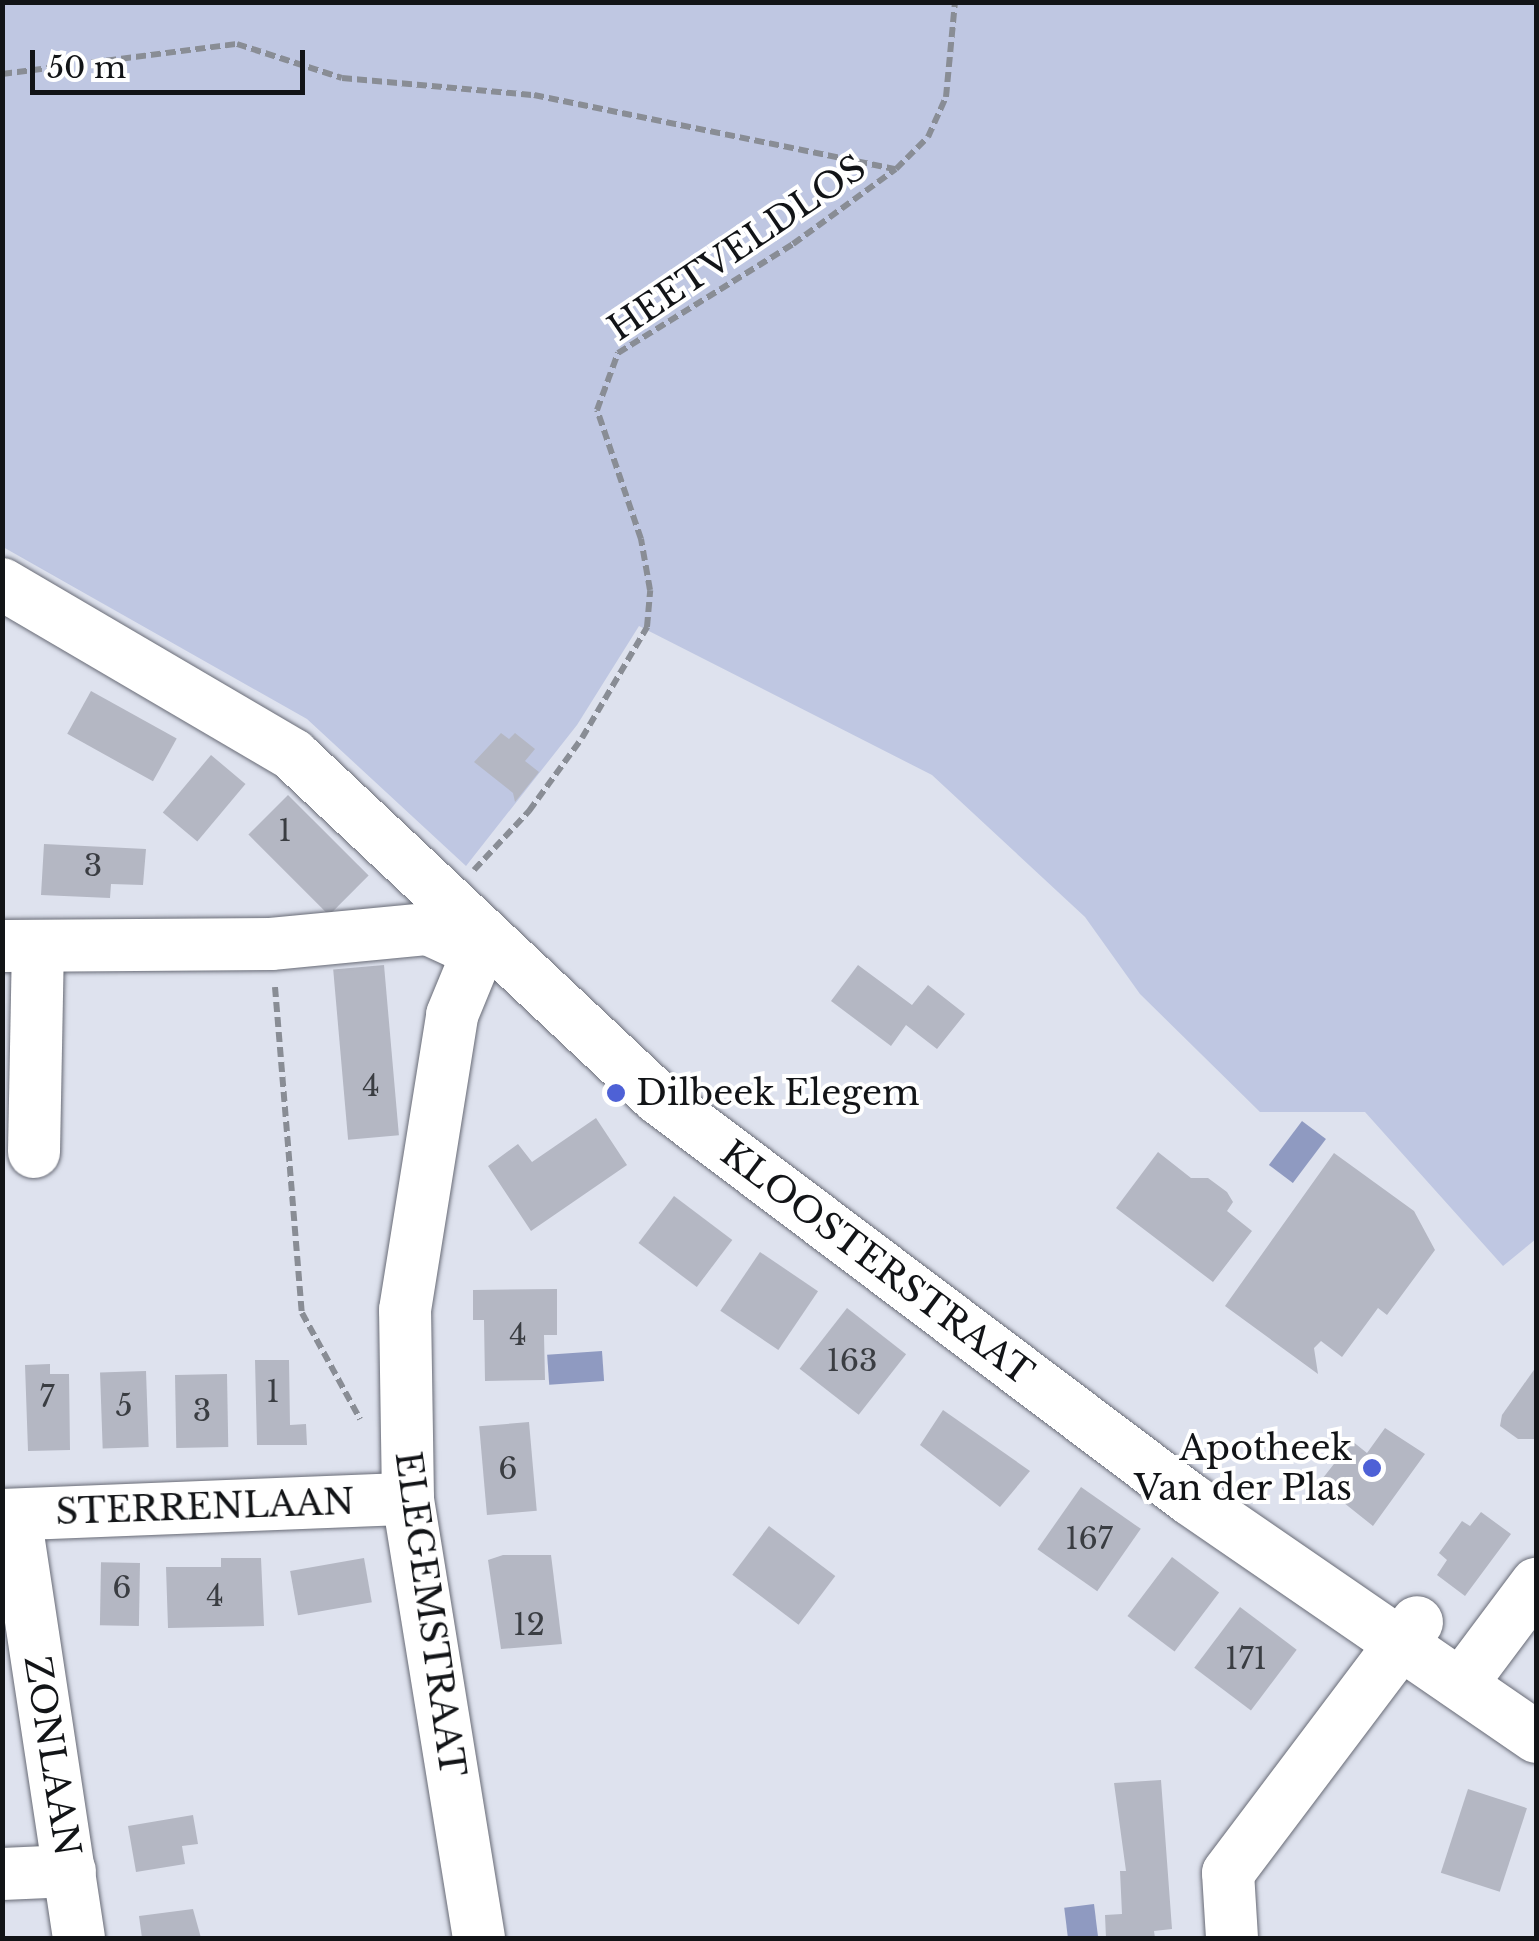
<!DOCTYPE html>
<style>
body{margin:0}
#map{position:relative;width:1539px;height:1941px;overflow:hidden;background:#dee2ee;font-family:"Libre Baskerville",serif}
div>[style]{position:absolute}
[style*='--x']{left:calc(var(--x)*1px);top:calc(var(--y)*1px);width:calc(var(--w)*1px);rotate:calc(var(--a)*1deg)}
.green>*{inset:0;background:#bfc7e2}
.water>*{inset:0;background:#8f9ac1;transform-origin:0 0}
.building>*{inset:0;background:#b4b7c3;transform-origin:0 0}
.path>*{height:6px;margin-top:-3px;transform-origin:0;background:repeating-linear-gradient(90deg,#898d95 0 10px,transparent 0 15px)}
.roads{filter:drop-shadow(0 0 2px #686b76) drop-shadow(0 0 2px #686b76)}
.minor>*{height:52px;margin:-26px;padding:0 26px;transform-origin:26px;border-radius:26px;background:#fff}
.dots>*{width:28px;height:28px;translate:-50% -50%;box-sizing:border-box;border:5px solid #fff;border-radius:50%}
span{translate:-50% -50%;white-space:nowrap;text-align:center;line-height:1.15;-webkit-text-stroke:8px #fff;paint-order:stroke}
.number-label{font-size:30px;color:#3a3d42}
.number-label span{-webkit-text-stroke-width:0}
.street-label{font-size:35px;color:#121417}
.poi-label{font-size:35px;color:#121417}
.left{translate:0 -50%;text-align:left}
.right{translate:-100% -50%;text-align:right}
.frame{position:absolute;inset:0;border:5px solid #121417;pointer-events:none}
.scale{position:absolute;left:30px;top:50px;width:275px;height:45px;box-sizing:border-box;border:5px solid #121417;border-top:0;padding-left:12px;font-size:30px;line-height:35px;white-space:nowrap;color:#121417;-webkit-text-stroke:8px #fff;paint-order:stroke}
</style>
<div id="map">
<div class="green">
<i style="clip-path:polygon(3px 3px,1536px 3px,1536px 1239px,1503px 1266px,1365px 1112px,1260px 1112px,1140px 994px,1085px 917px,932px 775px,639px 626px,577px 725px,466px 866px,307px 719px,3px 547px)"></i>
</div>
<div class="water">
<i style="left:1302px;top:1121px;width:30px;height:55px;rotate:37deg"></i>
<i style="left:602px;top:1351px;width:30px;height:55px;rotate:86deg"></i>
<i style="left:1094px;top:1904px;width:34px;height:30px;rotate:83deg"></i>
</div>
<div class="building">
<i style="left:91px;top:691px;width:98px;height:49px;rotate:29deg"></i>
<i style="clip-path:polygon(501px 733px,509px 739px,515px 733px,535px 749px,525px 761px,539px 772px,515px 802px,513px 793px,474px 762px)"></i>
<i style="left:211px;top:755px;width:45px;height:75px;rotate:40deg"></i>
<i style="left:288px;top:795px;width:114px;height:56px;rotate:45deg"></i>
<i style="clip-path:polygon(44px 844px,146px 849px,143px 885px,111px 884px,110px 898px,41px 895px)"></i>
<i style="left:384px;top:965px;width:171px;height:51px;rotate:85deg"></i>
<i style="clip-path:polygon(858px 965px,912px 1005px,928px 985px,965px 1014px,937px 1049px,906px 1025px,891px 1046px,831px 1001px)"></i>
<i style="clip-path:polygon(596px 1118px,627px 1165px,531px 1231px,488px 1166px,518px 1144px,532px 1162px)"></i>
<i style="clip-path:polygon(1158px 1152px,1191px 1178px,1208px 1178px,1227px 1192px,1233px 1202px,1227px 1211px,1252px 1231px,1213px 1282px,1116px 1208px)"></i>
<i style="clip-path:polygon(1334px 1153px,1414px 1211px,1435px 1250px,1387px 1315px,1378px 1308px,1342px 1357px,1321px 1341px,1314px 1348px,1318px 1374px,1225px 1306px)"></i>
<i style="left:674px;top:1196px;width:73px;height:59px;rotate:37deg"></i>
<i style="left:760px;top:1252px;width:70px;height:71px;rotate:34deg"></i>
<i style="clip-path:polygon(557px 1289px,557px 1335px,544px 1335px,545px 1380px,485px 1381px,484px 1320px,473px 1320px,473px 1290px)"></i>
<i style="left:847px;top:1308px;width:75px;height:77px;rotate:38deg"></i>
<i style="clip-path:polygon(255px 1360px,289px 1360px,290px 1425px,306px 1424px,307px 1445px,257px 1445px)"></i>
<i style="clip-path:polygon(50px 1364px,50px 1374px,69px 1374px,70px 1450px,28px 1451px,25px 1365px)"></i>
<i style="clip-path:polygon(1536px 1367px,1536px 1439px,1518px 1439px,1500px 1426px,1502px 1415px)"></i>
<i style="left:146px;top:1371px;width:76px;height:46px;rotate:88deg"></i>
<i style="left:227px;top:1374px;width:73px;height:52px;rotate:89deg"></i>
<i style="clip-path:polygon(943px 1410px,1030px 1471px,1000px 1507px,920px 1445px)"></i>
<i style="left:529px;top:1422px;width:89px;height:50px;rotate:85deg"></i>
<i style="clip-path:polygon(1385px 1428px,1425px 1454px,1373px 1526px,1319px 1483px,1352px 1441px,1367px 1453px)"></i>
<i style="left:1081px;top:1487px;width:73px;height:76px;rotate:35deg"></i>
<i style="clip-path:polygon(1481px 1512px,1511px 1534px,1465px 1596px,1437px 1575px,1447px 1560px,1439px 1553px,1462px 1521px,1470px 1526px)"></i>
<i style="left:769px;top:1526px;width:83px;height:61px;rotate:37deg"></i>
<i style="clip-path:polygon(503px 1555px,551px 1555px,562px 1644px,501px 1649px,488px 1560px)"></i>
<i style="left:1172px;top:1557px;width:59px;height:74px;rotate:37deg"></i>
<i style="clip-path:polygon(221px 1558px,261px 1558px,264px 1626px,168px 1628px,166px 1567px,221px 1567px)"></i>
<i style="left:364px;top:1558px;width:45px;height:75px;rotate:80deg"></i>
<i style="left:140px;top:1563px;width:63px;height:39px;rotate:91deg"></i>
<i style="left:1240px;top:1607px;width:71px;height:76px;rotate:37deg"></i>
<i style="clip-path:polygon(1161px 1780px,1172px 1929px,1154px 1931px,1155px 1938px,1106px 1938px,1105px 1915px,1122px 1914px,1120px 1871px,1126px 1871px,1114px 1783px)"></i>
<i style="left:1468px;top:1789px;width:62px;height:88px;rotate:18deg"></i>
<i style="clip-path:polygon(193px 1815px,198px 1844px,182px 1846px,185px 1864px,136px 1872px,128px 1826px)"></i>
<i style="clip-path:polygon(193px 1909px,201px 1938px,142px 1938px,139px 1916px)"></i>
</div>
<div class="path">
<i style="--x:2;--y:74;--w:237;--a:-7.3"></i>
<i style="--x:237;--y:44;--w:110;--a:17.9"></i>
<i style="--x:342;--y:78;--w:193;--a:5.1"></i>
<i style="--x:534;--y:95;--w:369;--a:11.6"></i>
<i style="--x:474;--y:870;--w:81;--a:-47"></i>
<i style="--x:529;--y:811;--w:90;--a:-54"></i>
<i style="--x:582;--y:738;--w:129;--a:-59.6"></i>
<i style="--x:647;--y:627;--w:37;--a:-85"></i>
<i style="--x:650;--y:590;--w:52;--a:-100"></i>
<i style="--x:641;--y:539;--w:136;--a:-108.8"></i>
<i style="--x:597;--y:410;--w:61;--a:-69.8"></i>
<i style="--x:618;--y:353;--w:206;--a:-31.9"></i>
<i style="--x:793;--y:244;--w:127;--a:-36.1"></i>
<i style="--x:896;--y:169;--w:45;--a:-45"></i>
<i style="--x:928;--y:137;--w:44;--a:-65.8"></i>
<i style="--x:946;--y:97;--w:95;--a:-84.6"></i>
<i style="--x:275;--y:987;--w:327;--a:85.3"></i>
<i style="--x:302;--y:1313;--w:121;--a:61.3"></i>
</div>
<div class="roads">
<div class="minor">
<i style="--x:2;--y:584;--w:338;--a:30.4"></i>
<i style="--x:293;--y:755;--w:501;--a:43.22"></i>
<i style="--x:658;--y:1098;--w:666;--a:37.01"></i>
<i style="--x:1190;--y:1499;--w:420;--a:34.5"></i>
<i style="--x:2;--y:946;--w:269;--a:-0.4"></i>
<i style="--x:271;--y:944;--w:158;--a:-5.5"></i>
<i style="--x:428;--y:929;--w:55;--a:24.7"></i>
<i style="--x:34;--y:1152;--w:205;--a:-88.9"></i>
<i style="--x:2;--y:1515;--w:406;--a:-2.3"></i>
<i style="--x:15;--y:1515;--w:428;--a:81.4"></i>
<i style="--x:1462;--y:1683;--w:124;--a:-53.2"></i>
<i style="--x:2;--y:1874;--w:68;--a:-2.5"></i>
<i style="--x:479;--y:1938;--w:445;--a:-99.2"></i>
<i style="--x:408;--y:1499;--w:189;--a:-90.9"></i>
<i style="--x:405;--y:1310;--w:299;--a:-80.9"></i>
<i style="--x:452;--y:1015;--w:68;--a:-67.6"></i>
<i style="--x:478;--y:952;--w:16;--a:-30"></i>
<i style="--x:1232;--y:1938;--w:65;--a:-93.5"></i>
<i style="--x:1228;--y:1873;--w:314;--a:-53"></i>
</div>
</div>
<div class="dots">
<i style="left:616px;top:1093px;background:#4e61d6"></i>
<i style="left:1372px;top:1468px;background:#4e61d6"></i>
</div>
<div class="number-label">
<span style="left:285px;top:831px">1</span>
<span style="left:93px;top:866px">3</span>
<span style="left:371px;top:1086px">4</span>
<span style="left:518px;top:1335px">4</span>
<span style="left:852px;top:1361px">163</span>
<span style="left:273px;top:1392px">1</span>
<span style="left:47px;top:1397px">7</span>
<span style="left:124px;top:1406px">5</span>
<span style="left:202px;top:1411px">3</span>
<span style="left:508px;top:1469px">6</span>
<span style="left:1089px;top:1539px">167</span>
<span style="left:122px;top:1588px">6</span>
<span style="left:215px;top:1596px">4</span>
<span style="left:529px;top:1625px">12</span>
<span style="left:1246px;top:1659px">171</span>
</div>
<div class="street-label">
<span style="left:737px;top:248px;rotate:-34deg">HEETVELDLOS</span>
<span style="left:877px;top:1263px;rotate:37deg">KLOOSTERSTRAAT</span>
<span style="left:205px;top:1507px;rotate:-2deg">STERRENLAAN</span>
<span style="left:430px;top:1614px;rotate:82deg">ELEGEMSTRAAT</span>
<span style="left:52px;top:1756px;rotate:81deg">ZONLAAN</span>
</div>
<div class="poi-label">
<span class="left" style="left:636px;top:1093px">Dilbeek Elegem</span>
<span class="right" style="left:1352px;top:1468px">Apotheek<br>Van der Plas</span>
</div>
<div class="frame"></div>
<div class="scale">50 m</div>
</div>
